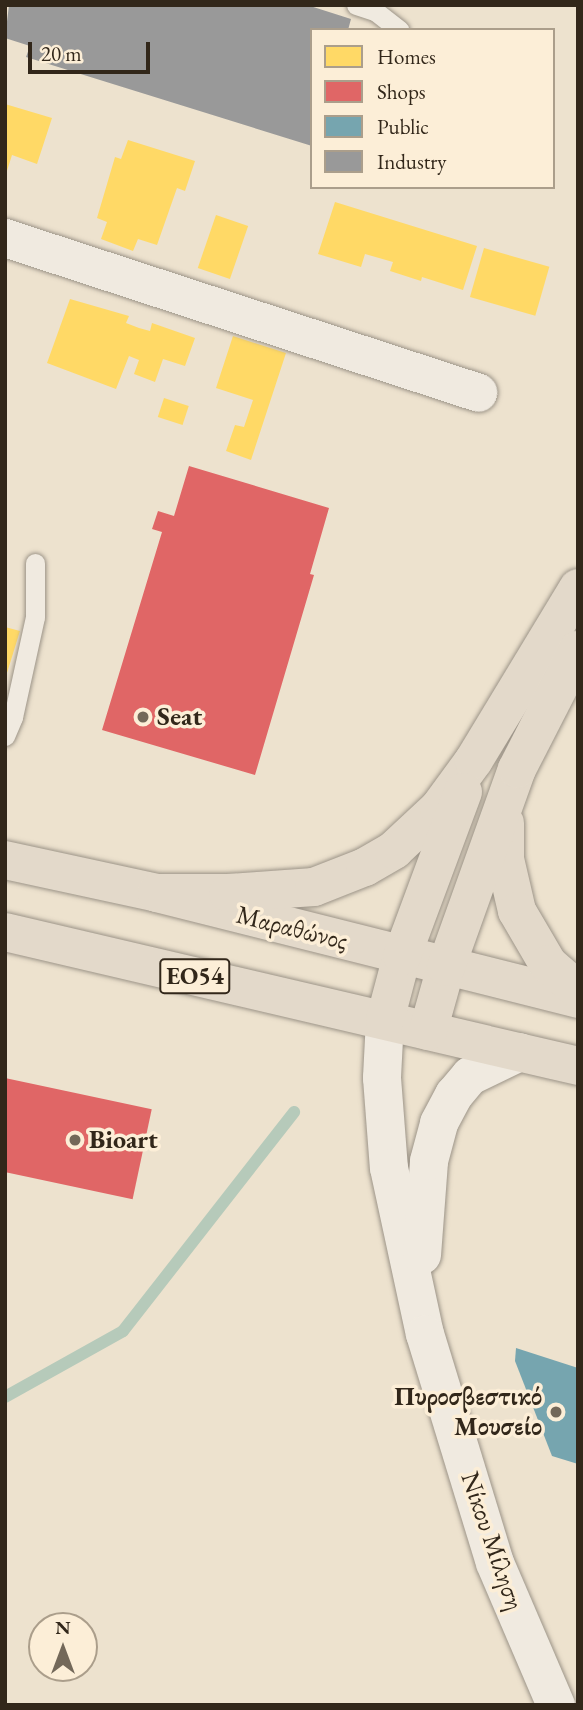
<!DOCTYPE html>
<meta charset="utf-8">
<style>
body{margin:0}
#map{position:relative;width:583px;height:1710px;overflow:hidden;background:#ede2ce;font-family:"EB Garamond",serif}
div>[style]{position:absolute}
.homes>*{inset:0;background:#ffd966;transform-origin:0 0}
.shops>*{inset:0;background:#e06666;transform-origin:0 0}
.public>*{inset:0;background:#76a5af}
.industry>*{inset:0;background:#999}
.stream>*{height:12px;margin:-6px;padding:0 6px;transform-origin:6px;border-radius:6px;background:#b6caba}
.roads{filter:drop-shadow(0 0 2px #9c9488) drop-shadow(0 0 2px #9c9488)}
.service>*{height:19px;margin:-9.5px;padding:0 9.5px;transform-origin:9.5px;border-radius:9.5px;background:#f0eae0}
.minor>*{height:38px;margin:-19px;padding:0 19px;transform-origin:19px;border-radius:19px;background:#f0eae0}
.tertiary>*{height:38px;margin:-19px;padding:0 19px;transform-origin:19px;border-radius:19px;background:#f0eae0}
.primary>*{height:38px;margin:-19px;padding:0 19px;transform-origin:19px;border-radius:19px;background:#e3d9ca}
.motorway>*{height:38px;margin:-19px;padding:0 19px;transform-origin:19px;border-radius:19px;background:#e3d9ca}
.dots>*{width:19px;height:19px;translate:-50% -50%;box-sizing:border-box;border:4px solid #fceed7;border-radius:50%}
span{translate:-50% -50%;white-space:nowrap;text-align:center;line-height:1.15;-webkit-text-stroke:7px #fceed7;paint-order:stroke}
.shield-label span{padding:2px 5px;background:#fceed7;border:2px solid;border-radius:5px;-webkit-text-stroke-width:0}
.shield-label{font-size:24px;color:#32271a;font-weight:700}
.poi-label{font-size:26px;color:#32271a;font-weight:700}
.left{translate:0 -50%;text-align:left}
.right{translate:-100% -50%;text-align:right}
.street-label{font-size:26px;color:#32271a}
.frame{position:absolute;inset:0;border:7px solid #32271a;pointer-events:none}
.legend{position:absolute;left:310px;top:28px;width:245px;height:161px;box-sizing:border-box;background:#fceed7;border:2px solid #ab9e8b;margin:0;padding:9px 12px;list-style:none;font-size:21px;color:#32271a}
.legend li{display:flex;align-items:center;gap:14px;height:35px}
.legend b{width:35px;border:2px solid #ab9e8b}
.north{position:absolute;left:28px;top:1612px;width:70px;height:70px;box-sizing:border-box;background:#fceed7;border:2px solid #ab9e8b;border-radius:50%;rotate:0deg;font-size:19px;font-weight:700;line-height:28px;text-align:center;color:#32271a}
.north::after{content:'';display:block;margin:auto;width:24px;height:32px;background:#736859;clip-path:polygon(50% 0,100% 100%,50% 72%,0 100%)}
.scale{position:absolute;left:28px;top:42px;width:122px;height:32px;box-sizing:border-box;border:4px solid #32271a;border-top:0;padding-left:9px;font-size:21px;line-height:24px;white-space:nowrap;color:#32271a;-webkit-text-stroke:5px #fceed7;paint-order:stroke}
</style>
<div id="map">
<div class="homes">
<i style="clip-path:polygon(5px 104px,52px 118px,37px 164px,12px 155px,6px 174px)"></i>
<i style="clip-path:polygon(128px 140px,195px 161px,185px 191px,177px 188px,157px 245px,138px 239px,133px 251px,101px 239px,107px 222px,97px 218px,115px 157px,121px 159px)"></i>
<i style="clip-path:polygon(335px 202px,477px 246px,463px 290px,422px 277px,421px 281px,390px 271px,393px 262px,365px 254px,361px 267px,318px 254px)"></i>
<i style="left:216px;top:215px;width:34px;height:56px;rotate:19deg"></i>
<i style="left:484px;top:248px;width:68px;height:51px;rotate:16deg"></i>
<i style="clip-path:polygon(70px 299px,129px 316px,126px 323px,139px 328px,150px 331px,152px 323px,195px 338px,185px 366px,163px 359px,155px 382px,134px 374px,139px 360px,129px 356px,116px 389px,47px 363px)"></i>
<i style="clip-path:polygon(233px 336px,286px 353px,251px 460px,226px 451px,235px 425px,244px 427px,253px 400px,216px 388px)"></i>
<i style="left:164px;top:398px;width:26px;height:20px;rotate:18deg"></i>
<i style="clip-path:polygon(5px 627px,20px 631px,6px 676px,5px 676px)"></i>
</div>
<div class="shops">
<i style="clip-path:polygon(189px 466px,329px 508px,310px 574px,314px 575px,255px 775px,102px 730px,162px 532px,152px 529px,158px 511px,174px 516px)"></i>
<i style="left:5px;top:1078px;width:150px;height:92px;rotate:12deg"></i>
</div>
<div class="public">
<i style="clip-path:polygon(516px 1348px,578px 1368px,578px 1464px,552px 1456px,515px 1361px)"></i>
</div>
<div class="industry">
<i style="clip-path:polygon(9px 5px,307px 5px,351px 19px,348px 30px,312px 30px,312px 146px,26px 57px,30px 46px,5px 38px)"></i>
</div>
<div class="stream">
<i style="left:5px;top:1397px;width:135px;rotate:-29.2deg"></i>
<i style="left:123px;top:1331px;width:278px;rotate:-52deg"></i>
</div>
<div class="roads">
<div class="service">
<i style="left:356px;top:5px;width:20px;rotate:18deg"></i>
<i style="left:375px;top:11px;width:31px;rotate:38deg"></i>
<i style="left:5px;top:736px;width:21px;rotate:-67deg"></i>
<i style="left:13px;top:717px;width:102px;rotate:-77.6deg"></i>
<i style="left:35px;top:617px;width:54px;rotate:-90deg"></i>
</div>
<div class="minor">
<i style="left:5px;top:238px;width:498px;rotate:18.1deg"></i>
</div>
<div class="tertiary">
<i style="left:385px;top:1020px;width:58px;rotate:93deg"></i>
<i style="left:382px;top:1078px;width:90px;rotate:85.6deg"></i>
<i style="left:389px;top:1168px;width:170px;rotate:77.8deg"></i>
<i style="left:425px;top:1334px;width:239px;rotate:73deg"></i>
<i style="left:495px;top:1563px;width:155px;rotate:66.8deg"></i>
<i style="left:422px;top:1255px;width:94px;rotate:-85.7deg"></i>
<i style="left:429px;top:1161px;width:39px;rotate:-75deg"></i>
<i style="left:439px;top:1123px;width:32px;rotate:-62deg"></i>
<i style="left:454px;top:1095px;width:25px;rotate:-50deg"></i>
<i style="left:470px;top:1076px;width:55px;rotate:-25.6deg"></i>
</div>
<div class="primary">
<i style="left:5px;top:860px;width:156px;rotate:12.2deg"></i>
<i style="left:157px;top:893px;width:434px;rotate:14.1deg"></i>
<i style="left:5px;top:932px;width:588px;rotate:13.16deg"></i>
<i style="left:385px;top:1020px;width:66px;rotate:-75.1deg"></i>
<i style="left:428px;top:1031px;width:66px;rotate:-74.3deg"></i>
</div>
<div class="motorway">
<i style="left:505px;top:823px;width:36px;rotate:90deg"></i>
<i style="left:505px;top:859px;width:53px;rotate:77deg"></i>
<i style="left:517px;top:911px;width:61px;rotate:59.7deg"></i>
<i style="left:548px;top:964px;width:40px;rotate:41deg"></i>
<i style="left:157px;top:893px;width:71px"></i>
<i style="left:228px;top:893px;width:86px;rotate:-4deg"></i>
<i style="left:314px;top:887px;width:55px;rotate:-21.4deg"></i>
<i style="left:365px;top:867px;width:34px;rotate:-30deg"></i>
<i style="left:394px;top:850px;width:62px;rotate:-43deg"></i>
<i style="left:439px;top:808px;width:59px;rotate:-53.9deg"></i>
<i style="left:474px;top:760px;width:201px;rotate:-58.8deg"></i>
<i style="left:402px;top:956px;width:175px;rotate:-69.6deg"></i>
<i style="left:446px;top:967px;width:210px;rotate:-70.3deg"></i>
<i style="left:517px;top:769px;width:134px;rotate:-62.9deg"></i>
</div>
</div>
<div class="dots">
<i style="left:143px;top:717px;background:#736859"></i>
<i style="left:75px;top:1140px;background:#736859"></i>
<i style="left:556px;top:1412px;background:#736859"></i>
</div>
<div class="shield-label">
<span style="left:195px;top:976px">ΕΟ54</span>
</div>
<div class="poi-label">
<span class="left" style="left:157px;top:717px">Seat</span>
<span class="left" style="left:89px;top:1140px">Bioart</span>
<span class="right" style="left:542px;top:1412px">Πυροσβεστικό<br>Μουσείο</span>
</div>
<div class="street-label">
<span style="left:292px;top:928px;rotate:14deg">Μαραθώνος</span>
<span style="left:492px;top:1541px;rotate:71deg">Νίκου Μίληση</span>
</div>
<div class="frame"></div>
<ul class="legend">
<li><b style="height:19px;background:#ffd966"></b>Homes</li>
<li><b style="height:19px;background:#e06666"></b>Shops</li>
<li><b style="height:19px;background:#76a5af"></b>Public</li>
<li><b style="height:19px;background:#999"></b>Industry</li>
</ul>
<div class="north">N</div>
<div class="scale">20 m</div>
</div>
